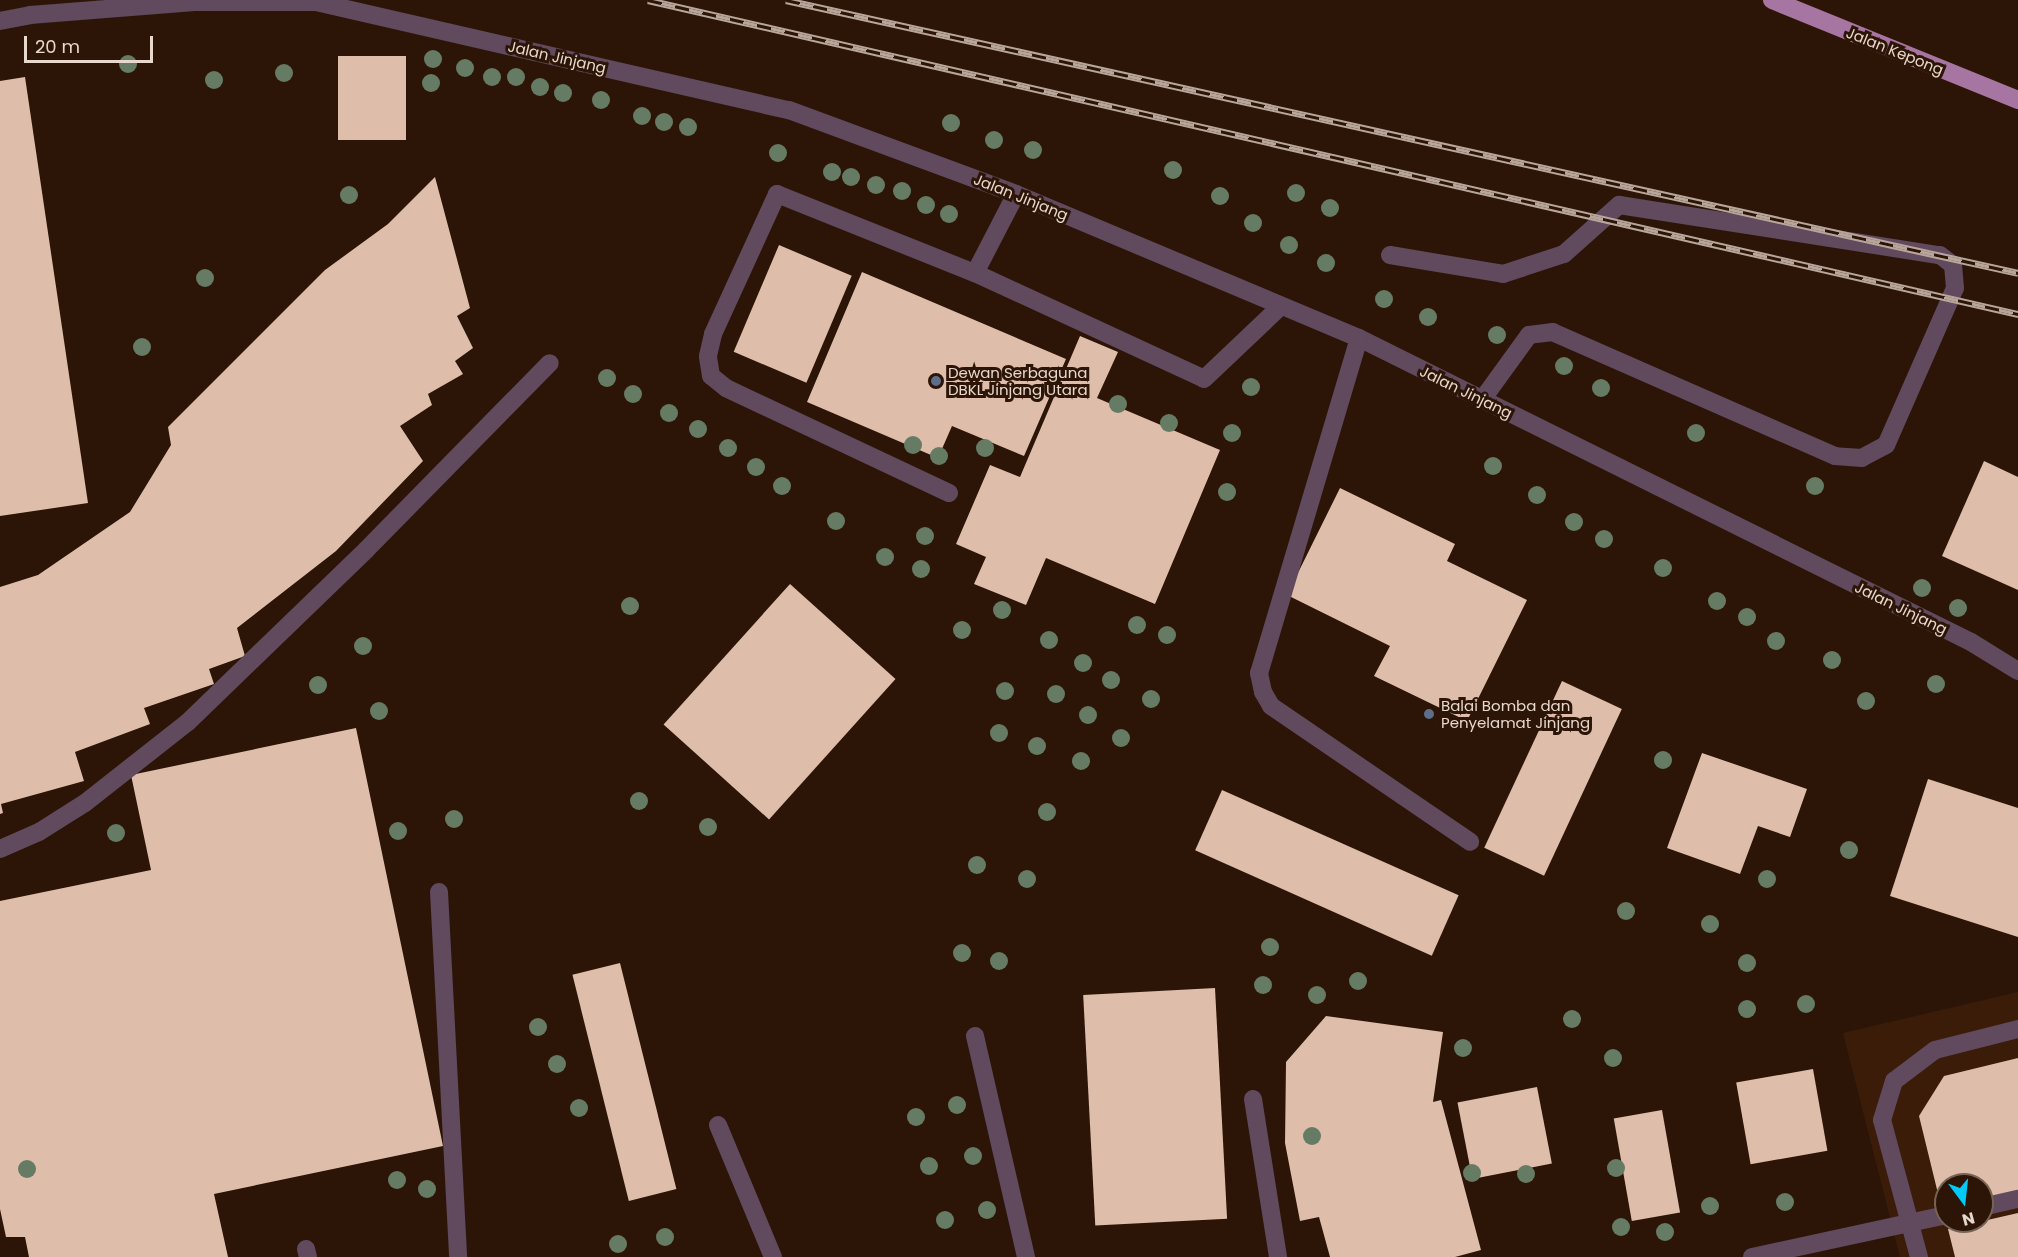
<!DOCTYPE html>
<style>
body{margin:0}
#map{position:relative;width:2018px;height:1257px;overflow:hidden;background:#2c1506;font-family:Poppins,sans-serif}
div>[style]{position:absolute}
.built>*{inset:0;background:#3a1c08}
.building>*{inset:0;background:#debdaa;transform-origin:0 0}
.minor>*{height:18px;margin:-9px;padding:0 9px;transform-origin:9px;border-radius:9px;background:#61495e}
.major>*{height:18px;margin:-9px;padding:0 9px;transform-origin:9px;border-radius:9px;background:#a775a1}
.rail>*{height:7px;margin-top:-3.5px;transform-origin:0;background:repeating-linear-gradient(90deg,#2c1506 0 14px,#b9a69b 0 28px);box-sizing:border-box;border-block:2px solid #b9a69b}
.trees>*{width:18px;height:18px;margin:-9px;border-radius:50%;background:#667b64}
.dots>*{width:16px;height:16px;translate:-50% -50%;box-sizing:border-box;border:3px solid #2c1506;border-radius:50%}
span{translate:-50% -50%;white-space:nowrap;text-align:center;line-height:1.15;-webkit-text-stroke:6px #2c1506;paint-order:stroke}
.street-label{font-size:15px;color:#e8d7cd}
.poi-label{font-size:15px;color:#e8d7cd}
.left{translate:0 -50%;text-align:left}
.north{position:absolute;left:1934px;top:1173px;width:60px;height:60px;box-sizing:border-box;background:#2c1506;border:2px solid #776356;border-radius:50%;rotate:165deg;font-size:16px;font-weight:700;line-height:24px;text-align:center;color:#e8d7cd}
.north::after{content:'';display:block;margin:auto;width:21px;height:27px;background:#00cbf8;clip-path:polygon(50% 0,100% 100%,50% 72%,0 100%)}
.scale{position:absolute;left:24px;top:36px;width:129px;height:27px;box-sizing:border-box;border:3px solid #e8d7cd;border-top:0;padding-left:8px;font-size:18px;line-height:21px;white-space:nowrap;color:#e8d7cd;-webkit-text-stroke:4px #2c1506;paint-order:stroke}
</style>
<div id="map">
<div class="built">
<i style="clip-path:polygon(evenodd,2018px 992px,2018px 1257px,1900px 1257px,1843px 1033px,2018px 992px,1946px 1185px,1982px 1185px,1982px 1221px,1946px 1221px,1946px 1185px)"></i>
</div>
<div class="building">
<i style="left:338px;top:56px;width:68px;height:84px"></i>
<i style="clip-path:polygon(25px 77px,88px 503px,0 516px,0 81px)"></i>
<i style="clip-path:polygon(435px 177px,470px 308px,457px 316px,473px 348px,455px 361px,463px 374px,428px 394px,432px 405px,400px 426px,423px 461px,336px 551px,237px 628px,245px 656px,209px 669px,214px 684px,144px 708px,150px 724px,75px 752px,84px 781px,1px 804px,3px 813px,0 814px,0 587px,38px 575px,130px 512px,171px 445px,168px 427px,325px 270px,388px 224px)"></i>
<i style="left:779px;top:245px;width:79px;height:116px;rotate:23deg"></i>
<i style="clip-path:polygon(862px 272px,1066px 359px,1024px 456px,952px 426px,938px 458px,807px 402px)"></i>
<i style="clip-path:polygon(1080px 336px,1118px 352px,1097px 398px,1220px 450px,1155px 604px,1046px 558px,1026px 605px,974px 584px,986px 557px,956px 544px,990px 465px,1020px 477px)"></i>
<i style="clip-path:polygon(1984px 461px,2018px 477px,2018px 590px,1942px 556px)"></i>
<i style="clip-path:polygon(1340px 488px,1455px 544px,1447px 561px,1527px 600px,1467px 721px,1374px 676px,1390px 646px,1287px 595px)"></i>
<i style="left:790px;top:584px;width:142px;height:189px;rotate:42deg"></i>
<i style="left:1562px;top:681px;width:66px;height:184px;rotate:25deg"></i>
<i style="clip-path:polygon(356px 728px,443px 1146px,214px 1194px,228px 1257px,29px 1257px,25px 1237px,6px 1237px,0 1209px,0 901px,151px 870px,131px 775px)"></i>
<i style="clip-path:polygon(1702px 753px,1807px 789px,1790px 837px,1758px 826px,1740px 874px,1667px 848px)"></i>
<i style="clip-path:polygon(1928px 779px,2018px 808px,2018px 937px,1890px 896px)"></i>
<i style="left:1222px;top:790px;width:259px;height:66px;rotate:24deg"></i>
<i style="left:620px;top:963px;width:233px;height:49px;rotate:76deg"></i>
<i style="left:1215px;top:988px;width:231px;height:132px;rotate:87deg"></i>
<i style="clip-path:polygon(1326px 1016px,1443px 1032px,1433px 1102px,1441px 1100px,1481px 1250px,1455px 1257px,1330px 1257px,1319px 1217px,1300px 1221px,1285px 1143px,1286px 1062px)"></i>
<i style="clip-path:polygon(2018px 1058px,2018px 1191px,1982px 1200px,1982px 1185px,1946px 1185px,1946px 1209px,1942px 1210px,1919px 1116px,1944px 1076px)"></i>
<i style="left:1813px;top:1069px;width:83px;height:78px;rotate:80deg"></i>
<i style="left:1537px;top:1087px;width:78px;height:81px;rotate:79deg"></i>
<i style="left:1662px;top:1110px;width:104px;height:49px;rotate:80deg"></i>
<i style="clip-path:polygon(2018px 1213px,2018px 1257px,1955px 1257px,1948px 1229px)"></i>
</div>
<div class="minor">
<i style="left:0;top:21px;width:31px;rotate:-11deg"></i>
<i style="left:30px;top:15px;width:168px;rotate:-4.5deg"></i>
<i style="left:197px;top:2px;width:119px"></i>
<i style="left:316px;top:2px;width:485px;rotate:12.9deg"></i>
<i style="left:789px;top:110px;width:242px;rotate:20.3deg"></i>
<i style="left:1016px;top:194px;width:372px;rotate:22.8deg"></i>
<i style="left:1359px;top:338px;width:683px;rotate:26.42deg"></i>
<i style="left:1971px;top:642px;width:55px;rotate:31.7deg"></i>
<i style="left:1390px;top:255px;width:115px;rotate:9.5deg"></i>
<i style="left:1503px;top:274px;width:64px;rotate:-18.2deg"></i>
<i style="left:1564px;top:254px;width:74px;rotate:-41.7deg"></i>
<i style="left:1619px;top:205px;width:325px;rotate:8.9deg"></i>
<i style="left:1940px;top:255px;width:16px;rotate:38deg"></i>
<i style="left:1953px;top:265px;width:23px;rotate:85deg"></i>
<i style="left:1955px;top:288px;width:171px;rotate:113.7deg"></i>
<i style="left:1886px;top:445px;width:27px;rotate:152deg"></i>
<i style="left:1862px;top:458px;width:27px;rotate:-176deg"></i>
<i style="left:1835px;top:456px;width:308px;rotate:-156.3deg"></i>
<i style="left:1553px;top:332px;width:24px;rotate:173deg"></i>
<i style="left:1529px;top:335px;width:80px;rotate:125.9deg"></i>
<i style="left:975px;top:273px;width:89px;rotate:-62.6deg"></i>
<i style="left:1359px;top:338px;width:350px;rotate:106.6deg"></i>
<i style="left:1259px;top:673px;width:19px;rotate:78deg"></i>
<i style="left:1263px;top:692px;width:16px;rotate:60deg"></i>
<i style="left:1271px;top:706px;width:241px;rotate:34.3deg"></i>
<i style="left:949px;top:493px;width:246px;rotate:-154.8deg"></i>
<i style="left:726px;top:388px;width:19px;rotate:-141deg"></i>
<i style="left:711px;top:376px;width:20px;rotate:-99deg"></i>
<i style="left:708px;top:356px;width:23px;rotate:-77deg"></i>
<i style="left:713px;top:334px;width:154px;rotate:-65.4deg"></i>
<i style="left:777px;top:194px;width:213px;rotate:21.8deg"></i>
<i style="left:975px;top:273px;width:252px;rotate:24.8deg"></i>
<i style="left:1204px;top:379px;width:106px;rotate:-43.5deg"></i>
<i style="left:0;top:849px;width:43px;rotate:-23.6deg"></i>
<i style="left:39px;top:832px;width:54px;rotate:-32.2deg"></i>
<i style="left:85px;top:803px;width:131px;rotate:-38.2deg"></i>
<i style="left:188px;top:722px;width:248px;rotate:-44deg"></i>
<i style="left:366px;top:550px;width:262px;rotate:-45.5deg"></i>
<i style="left:439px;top:892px;width:365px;rotate:87deg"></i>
<i style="left:975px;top:1036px;width:227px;rotate:77deg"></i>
<i style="left:1253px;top:1099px;width:160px;rotate:81deg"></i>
<i style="left:718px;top:1125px;width:143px;rotate:67.4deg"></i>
<i style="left:1982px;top:1207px;width:37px;rotate:-13deg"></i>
<i style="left:306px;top:1249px;width:8px;rotate:76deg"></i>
<i style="left:1752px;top:1257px;width:198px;rotate:-12.2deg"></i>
<i style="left:1919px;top:1257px;width:142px;rotate:-105.1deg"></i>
<i style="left:1882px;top:1120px;width:41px;rotate:-72.9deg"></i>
<i style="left:1894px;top:1081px;width:51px;rotate:-37.1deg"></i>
<i style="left:1935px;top:1050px;width:86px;rotate:-14.2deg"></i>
</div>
<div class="major">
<i style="left:1772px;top:0;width:266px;rotate:22.1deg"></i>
</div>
<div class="rail">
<i style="left:648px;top:0;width:1406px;rotate:12.91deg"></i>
<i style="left:786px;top:0;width:1262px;rotate:12.49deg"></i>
</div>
<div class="trees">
<i style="left:433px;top:59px"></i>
<i style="left:128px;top:64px"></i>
<i style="left:465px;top:68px"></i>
<i style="left:284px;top:73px"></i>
<i style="left:492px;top:77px"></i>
<i style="left:516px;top:77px"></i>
<i style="left:214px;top:80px"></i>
<i style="left:431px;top:83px"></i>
<i style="left:540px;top:87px"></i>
<i style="left:563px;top:93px"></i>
<i style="left:601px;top:100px"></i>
<i style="left:642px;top:116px"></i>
<i style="left:664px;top:122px"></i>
<i style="left:951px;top:123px"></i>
<i style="left:688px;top:127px"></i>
<i style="left:994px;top:140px"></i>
<i style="left:1033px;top:150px"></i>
<i style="left:778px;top:153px"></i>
<i style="left:1173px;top:170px"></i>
<i style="left:832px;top:172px"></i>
<i style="left:851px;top:177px"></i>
<i style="left:876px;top:185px"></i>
<i style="left:902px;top:191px"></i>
<i style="left:1296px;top:193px"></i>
<i style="left:349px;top:195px"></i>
<i style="left:1220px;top:196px"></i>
<i style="left:926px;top:205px"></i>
<i style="left:1330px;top:208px"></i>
<i style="left:949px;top:214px"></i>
<i style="left:1253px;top:223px"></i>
<i style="left:1289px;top:245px"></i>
<i style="left:1326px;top:263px"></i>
<i style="left:205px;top:278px"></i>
<i style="left:1384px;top:299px"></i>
<i style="left:1428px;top:317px"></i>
<i style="left:1497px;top:335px"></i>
<i style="left:142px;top:347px"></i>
<i style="left:1564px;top:366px"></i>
<i style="left:607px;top:378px"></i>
<i style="left:1251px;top:387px"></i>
<i style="left:1601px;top:388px"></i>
<i style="left:633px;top:394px"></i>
<i style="left:1118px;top:404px"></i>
<i style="left:669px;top:413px"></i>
<i style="left:1169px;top:423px"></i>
<i style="left:698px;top:429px"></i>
<i style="left:1232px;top:433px"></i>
<i style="left:1696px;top:433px"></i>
<i style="left:913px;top:445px"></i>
<i style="left:728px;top:448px"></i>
<i style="left:985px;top:448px"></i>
<i style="left:939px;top:456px"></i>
<i style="left:1493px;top:466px"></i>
<i style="left:756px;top:467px"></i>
<i style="left:782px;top:486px"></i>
<i style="left:1815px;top:486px"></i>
<i style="left:1227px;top:492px"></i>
<i style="left:1537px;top:495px"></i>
<i style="left:836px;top:521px"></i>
<i style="left:1574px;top:522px"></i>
<i style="left:925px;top:536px"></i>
<i style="left:1604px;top:539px"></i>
<i style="left:885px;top:557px"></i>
<i style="left:1663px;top:568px"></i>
<i style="left:921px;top:569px"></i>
<i style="left:1922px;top:588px"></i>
<i style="left:1717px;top:601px"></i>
<i style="left:630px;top:606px"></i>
<i style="left:1958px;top:608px"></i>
<i style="left:1002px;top:610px"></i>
<i style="left:1747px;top:617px"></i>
<i style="left:1137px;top:625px"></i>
<i style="left:962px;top:630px"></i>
<i style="left:1167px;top:635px"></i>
<i style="left:1049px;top:640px"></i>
<i style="left:1776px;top:641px"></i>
<i style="left:363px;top:646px"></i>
<i style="left:1832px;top:660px"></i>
<i style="left:1083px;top:663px"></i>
<i style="left:1111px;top:680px"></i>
<i style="left:1936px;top:684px"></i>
<i style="left:318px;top:685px"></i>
<i style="left:1005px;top:691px"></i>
<i style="left:1056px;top:694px"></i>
<i style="left:1151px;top:699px"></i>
<i style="left:1866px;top:701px"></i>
<i style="left:379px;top:711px"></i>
<i style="left:1088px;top:715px"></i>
<i style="left:999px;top:733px"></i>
<i style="left:1121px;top:738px"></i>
<i style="left:1037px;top:746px"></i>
<i style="left:1663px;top:760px"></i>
<i style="left:1081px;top:761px"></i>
<i style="left:639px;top:801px"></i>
<i style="left:1047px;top:812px"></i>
<i style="left:454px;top:819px"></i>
<i style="left:708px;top:827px"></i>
<i style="left:398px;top:831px"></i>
<i style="left:116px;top:833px"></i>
<i style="left:1849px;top:850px"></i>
<i style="left:977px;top:865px"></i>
<i style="left:1027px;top:879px"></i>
<i style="left:1767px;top:879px"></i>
<i style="left:1626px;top:911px"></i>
<i style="left:1710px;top:924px"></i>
<i style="left:1270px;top:947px"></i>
<i style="left:962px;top:953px"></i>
<i style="left:999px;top:961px"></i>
<i style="left:1747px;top:963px"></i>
<i style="left:1358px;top:981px"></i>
<i style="left:1263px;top:985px"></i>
<i style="left:1317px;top:995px"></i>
<i style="left:1806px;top:1004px"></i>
<i style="left:1747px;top:1009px"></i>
<i style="left:1572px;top:1019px"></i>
<i style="left:538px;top:1027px"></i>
<i style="left:1463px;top:1048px"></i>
<i style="left:1613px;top:1058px"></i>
<i style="left:557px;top:1064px"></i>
<i style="left:957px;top:1105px"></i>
<i style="left:579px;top:1108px"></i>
<i style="left:916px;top:1117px"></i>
<i style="left:1312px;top:1136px"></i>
<i style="left:973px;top:1156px"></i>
<i style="left:929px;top:1166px"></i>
<i style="left:1616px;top:1168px"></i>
<i style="left:27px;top:1169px"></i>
<i style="left:1472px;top:1173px"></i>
<i style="left:1526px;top:1174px"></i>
<i style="left:397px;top:1180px"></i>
<i style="left:427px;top:1189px"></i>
<i style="left:1785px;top:1202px"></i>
<i style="left:1710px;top:1206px"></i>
<i style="left:987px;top:1210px"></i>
<i style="left:945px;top:1220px"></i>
<i style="left:1621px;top:1227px"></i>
<i style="left:1665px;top:1232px"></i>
<i style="left:665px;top:1237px"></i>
<i style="left:618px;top:1244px"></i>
</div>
<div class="dots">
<i style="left:936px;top:381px;background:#5c6f8a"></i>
<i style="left:1429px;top:714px;background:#5c6f8a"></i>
</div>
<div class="street-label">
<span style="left:1895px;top:51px;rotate:22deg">Jalan Kepong</span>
<span style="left:557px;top:57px;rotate:13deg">Jalan Jinjang</span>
<span style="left:1021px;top:197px;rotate:22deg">Jalan Jinjang</span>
<span style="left:1466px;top:392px;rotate:26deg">Jalan Jinjang</span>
<span style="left:1901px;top:608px;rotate:26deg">Jalan Jinjang</span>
</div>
<div class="poi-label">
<span class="left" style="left:948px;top:381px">Dewan Serbaguna<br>DBKL Jinjang Utara</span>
<span class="left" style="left:1441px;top:714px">Balai Bomba dan<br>Penyelamat Jinjang</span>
</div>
<div class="north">N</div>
<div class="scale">20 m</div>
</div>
